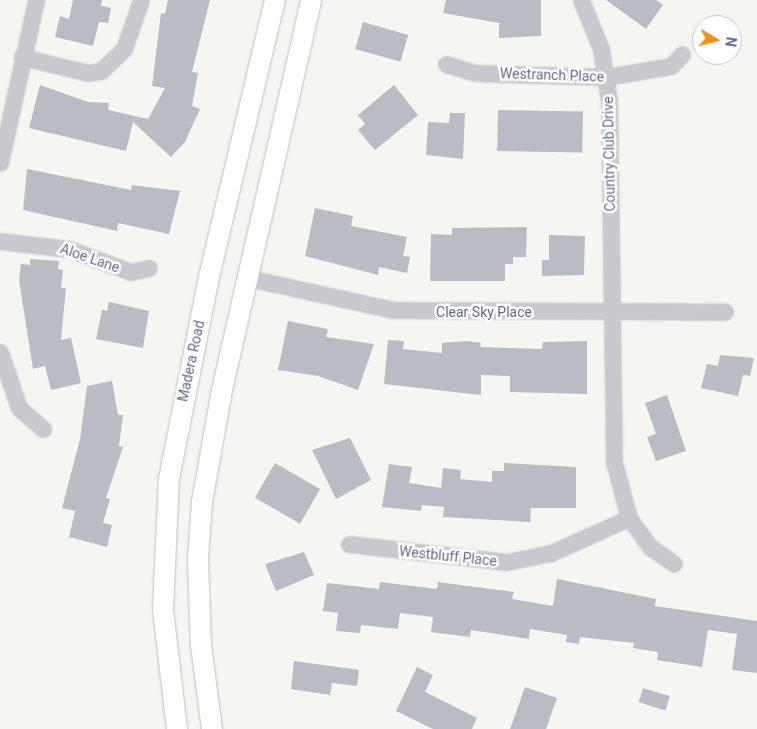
<!DOCTYPE html>
<style>
body{margin:0}
#map{position:relative;width:757px;height:729px;overflow:hidden;background:#f5f6f2;font-family:Roboto,sans-serif}
div>[style]{position:absolute}
.building>*{inset:0;background:#b9bcc4;transform-origin:0 0}
.roads{filter:drop-shadow(0 0 1px #bec0c6) drop-shadow(0 0 1px #bec0c6)}
.street>*{height:15px;margin:-7.5px;padding:0 7.5px;transform-origin:7.5px;border-radius:7.5px;background:#c8c9ce}
.secondary>*{height:20px;margin:-10px;padding:0 10px;transform-origin:10px;border-radius:10px;background:#fff}
span{translate:-50% -50%;white-space:nowrap;text-align:center;line-height:1.15;-webkit-text-stroke:5px #fff;paint-order:stroke}
.street-label{font-size:14px;color:#626b86}
.north{position:absolute;left:692px;top:15px;width:50px;height:50px;box-sizing:border-box;background:#fff;border:1px solid #c0c4cf;border-radius:50%;rotate:98deg;font-size:14px;font-weight:700;line-height:20px;text-align:center;color:#626b86}
.north::after{content:'';display:block;margin:auto;width:18px;height:22px;background:#f28f16;clip-path:polygon(50% 0,100% 100%,50% 72%,0 100%)}
</style>
<div id="map">
<div class="building">
<i style="clip-path:polygon(73px 0,102px 0,101px 6px,111px 8px,108px 23px,99px 22px,93px 46px,55px 37px,60px 16px,69px 19px)"></i>
<i style="clip-path:polygon(168px 0,210px 0,192px 72px,198px 73px,192px 106px,200px 109px,185px 142px,171px 157px,133px 122px,126px 151px,29px 128px,40px 85px,88px 102px,109px 103px,108px 110px,148px 119px,165px 88px,152px 86px,161px 13px,165px 14px)"></i>
<i style="clip-path:polygon(446px 0,541px 0,541px 36px,499px 38px,499px 23px,443px 13px)"></i>
<i style="clip-path:polygon(606px 0,656px 0,663px 5px,646px 29px)"></i>
<i style="left:363px;top:22px;width:47px;height:28px;rotate:16deg"></i>
<i style="clip-path:polygon(394px 85px,418px 115px,375px 150px,358px 130px,365px 124px,358px 115px)"></i>
<i style="left:498px;top:110px;width:85px;height:41px;rotate:1deg"></i>
<i style="clip-path:polygon(450px 113px,465px 113px,463px 159px,426px 155px,428px 122px,449px 123px)"></i>
<i style="clip-path:polygon(27px 169px,131px 190px,132px 185px,180px 191px,169px 234px,118px 223px,117px 231px,23px 210px)"></i>
<i style="clip-path:polygon(315px 208px,353px 216px,351px 226px,407px 237px,403px 256px,410px 257px,407px 273px,379px 267px,378px 275px,305px 256px)"></i>
<i style="clip-path:polygon(527px 227px,526px 257px,513px 257px,513px 264px,505px 264px,505px 281px,430px 281px,431px 234px,452px 235px,452px 228px)"></i>
<i style="clip-path:polygon(549px 235px,585px 236px,584px 275px,542px 276px,542px 260px,549px 260px)"></i>
<i style="clip-path:polygon(30px 259px,59px 261px,58px 269px,63px 270px,61px 288px,66px 288px,61px 340px,71px 338px,81px 383px,51px 390px,45px 366px,33px 369px,19px 280px,21px 264px,30px 265px)"></i>
<i style="clip-path:polygon(109px 302px,149px 311px,143px 348px,96px 339px,102px 310px,107px 311px)"></i>
<i style="clip-path:polygon(288px 321px,328px 329px,326px 337px,374px 344px,358px 390px,318px 376px,278px 370px)"></i>
<i style="clip-path:polygon(388px 340px,404px 341px,403px 349px,442px 353px,442px 343px,467px 341px,481px 343px,480px 347px,542px 349px,543px 342px,587px 341px,587px 394px,510px 392px,510px 376px,481px 375px,481px 395px,384px 384px)"></i>
<i style="clip-path:polygon(720px 355px,754px 358px,750px 376px,743px 375px,738px 396px,701px 388px,707px 364px,718px 366px)"></i>
<i style="clip-path:polygon(112px 381px,118px 415px,123px 415px,119px 446px,123px 447px,106px 498px,110px 499px,103px 523px,112px 525px,107px 547px,69px 537px,75px 511px,62px 508px,80px 439px,87px 386px)"></i>
<i style="clip-path:polygon(667px 395px,686px 451px,656px 461px,647px 437px,656px 434px,645px 403px)"></i>
<i style="clip-path:polygon(350px 438px,371px 480px,336px 499px,312px 450px)"></i>
<i style="left:275px;top:463px;width:52px;height:40px;rotate:30deg"></i>
<i style="clip-path:polygon(504px 463px,576px 467px,576px 508px,531px 508px,530px 522px,443px 517px,444px 507px,422px 505px,421px 511px,382px 507px,389px 464px,412px 467px,409px 483px,441px 488px,443px 468px,461px 470px,460px 479px,492px 482px,492px 471px,504px 471px)"></i>
<i style="clip-path:polygon(304px 552px,314px 575px,276px 591px,265px 564px)"></i>
<i style="clip-path:polygon(557px 579px,656px 599px,655px 606px,757px 621px,757px 673px,732px 670px,737px 634px,708px 630px,702px 667px,657px 660px,658px 652px,633px 648px,634px 643px,580px 637px,579px 644px,566px 642px,567px 635px,530px 629px,529px 639px,471px 630px,470px 637px,431px 632px,433px 617px,400px 613px,398px 629px,361px 625px,360px 633px,336px 631px,338px 613px,323px 611px,327px 583px,379px 589px,380px 582px,437px 589px,438px 582px,514px 592px,512px 599px,553px 606px)"></i>
<i style="clip-path:polygon(294px 661px,359px 670px,357px 686px,332px 683px,330px 695px,291px 689px)"></i>
<i style="clip-path:polygon(417px 667px,433px 675px,425px 692px,477px 718px,472px 729px,433px 729px,396px 711px)"></i>
<i style="clip-path:polygon(525px 687px,557px 698px,546px 729px,510px 729px)"></i>
<i style="left:643px;top:688px;width:28px;height:15px;rotate:17deg"></i>
</div>
<div class="roads">
<div class="street">
<i style="left:581px;top:0;width:53px;rotate:67.8deg"></i>
<i style="left:601px;top:49px;width:53px;rotate:81.3deg"></i>
<i style="left:609px;top:101px;width:361px;rotate:89.2deg"></i>
<i style="left:614px;top:462px;width:58px;rotate:75deg"></i>
<i style="left:629px;top:518px;width:36px;rotate:54deg"></i>
<i style="left:650px;top:547px;width:29px;rotate:35deg"></i>
<i style="left:22px;top:57px;width:68px;rotate:13.6deg"></i>
<i style="left:88px;top:73px;width:13px;rotate:-9deg"></i>
<i style="left:101px;top:71px;width:32px;rotate:-44deg"></i>
<i style="left:124px;top:49px;width:52px;rotate:-70.9deg"></i>
<i style="left:446px;top:64px;width:31px;rotate:17deg"></i>
<i style="left:476px;top:73px;width:131px;rotate:1.7deg"></i>
<i style="left:607px;top:77px;width:65px;rotate:-9.8deg"></i>
<i style="left:671px;top:66px;width:16px;rotate:-47deg"></i>
<i style="left:0;top:163px;width:167px;rotate:-77.5deg"></i>
<i style="left:0;top:241px;width:69px;rotate:6.6deg"></i>
<i style="left:69px;top:249px;width:66px;rotate:20.4deg"></i>
<i style="left:131px;top:272px;width:18px;rotate:-13deg"></i>
<i style="left:248px;top:278px;width:149px;rotate:12.4deg"></i>
<i style="left:394px;top:310px;width:331px;rotate:0.3deg"></i>
<i style="left:0;top:352px;width:59px;rotate:71.3deg"></i>
<i style="left:19px;top:408px;width:32px;rotate:41deg"></i>
<i style="left:349px;top:544px;width:159px;rotate:6.5deg"></i>
<i style="left:507px;top:562px;width:45px;rotate:-11.6deg"></i>
<i style="left:551px;top:553px;width:85px;rotate:-24.2deg"></i>
</div>
<div class="secondary">
<i style="left:177px;top:729px;width:121px;rotate:-96.7deg"></i>
<i style="left:163px;top:609px;width:130px;rotate:-87.4deg"></i>
<i style="left:169px;top:479px;width:206px;rotate:-78.8deg"></i>
<i style="left:209px;top:277px;width:285px;rotate:-76.6deg"></i>
<i style="left:212px;top:729px;width:84px;rotate:-97.5deg"></i>
<i style="left:201px;top:646px;width:87px;rotate:-92deg"></i>
<i style="left:198px;top:559px;width:57px;rotate:-86deg"></i>
<i style="left:202px;top:502px;width:114px;rotate:-79.9deg"></i>
<i style="left:222px;top:390px;width:400px;rotate:-77.1deg"></i>
</div>
</div>
<div class="street-label">
<span style="left:552px;top:75px;rotate:2deg">Westranch Place</span>
<span style="left:609px;top:154px;rotate:-91deg">Country Club Drive</span>
<span style="left:90px;top:258px;rotate:19deg">Aloe Lane</span>
<span style="left:484px;top:312px">Clear Sky Place</span>
<span style="left:191px;top:361px;rotate:-78deg">Madera Road</span>
<span style="left:448px;top:556px;rotate:6deg">Westbluff Place</span>
</div>
<div class="north">N</div>
</div>
